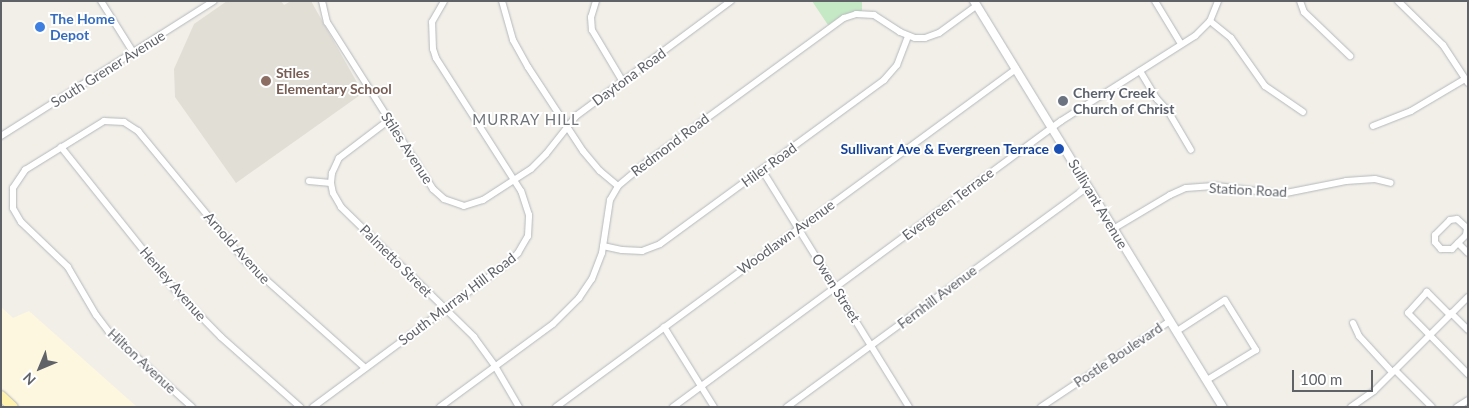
<!DOCTYPE html>
<style>
body{margin:0}
#map{position:relative;width:1469px;height:408px;overflow:hidden;background:#f1efe8;font-family:Lato,sans-serif}
div>[style]{position:absolute}
.commercial>*{inset:0;background:#fef7e0}
.education>*{inset:0;background:#e1ded6}
.green>*{inset:0;background:#c5e8c5}
.roads{filter:drop-shadow(0 0 1px #b5b8bc) drop-shadow(0 0 1px #b5b8bc)}
.minor>*{height:6px;margin:-3px;padding:0 3px;transform-origin:3px;border-radius:3px;background:#fff}
.tertiary>*{height:8px;margin:-4px;padding:0 4px;transform-origin:4px;border-radius:4px;background:#fff}
.primary>*{height:10px;margin:-5px;padding:0 5px;transform-origin:5px;border-radius:5px;background:#fff2af}
.dots>*{width:14px;height:14px;translate:-50% -50%;box-sizing:border-box;border:2px solid #fff;border-radius:50%}
span{translate:-50% -50%;white-space:nowrap;text-align:center;line-height:1.15;-webkit-text-stroke:4px #fff;paint-order:stroke}
.shop-label{font-size:14px;color:#366cbe;font-weight:700}
.left{translate:0 -50%;text-align:left}
.street-label{font-size:14px;color:#5f6368}
.education-label{font-size:14px;color:#785e54;font-weight:700}
.worship-label{font-size:14px;color:#5b616d;font-weight:700}
.transit-label{font-size:14px;color:#164399;font-weight:700}
.right{translate:-100% -50%;text-align:right}
.neighbourhood-label{font-size:15px;color:#70757a;letter-spacing:1px}
.frame{position:absolute;inset:0;border:2px solid #5f6368;pointer-events:none}
.north{position:absolute;left:15px;top:343px;width:50px;height:50px;-webkit-text-stroke:4px #fff;paint-order:stroke;rotate:225deg;font-size:14px;font-weight:700;line-height:20px;text-align:center;color:#5f6368}
.north::after{content:'';display:block;margin:auto;width:18px;height:22px;background:#5f6368;clip-path:polygon(50% 0,100% 100%,50% 72%,0 100%)}
.scale{position:absolute;left:1292px;top:370px;width:81px;height:22px;box-sizing:border-box;border:2px solid #5f6368;border-top:0;padding-left:6px;font-size:15px;line-height:18px;white-space:nowrap;color:#5f6368;-webkit-text-stroke:4px #fff;paint-order:stroke}
</style>
<div id="map">
<div class="commercial">
<i style="clip-path:polygon(1px 307px,13px 318px,29px 311px,137px 407px,21px 407px,1px 389px)"></i>
</div>
<div class="education">
<i style="clip-path:polygon(227px 1px,281px 1px,284px 5px,291px 1px,311px 1px,363px 93px,236px 183px,175px 97px,174px 69px,194px 24px)"></i>
</div>
<div class="green">
<i style="clip-path:polygon(812px 1px,862px 1px,862px 11px,843px 15px,828px 25px)"></i>
</div>
<div class="roads">
<div class="minor">
<i style="left:101px;top:1px;width:60px;rotate:57.9deg"></i>
<i style="left:322px;top:1px;width:22px;rotate:77deg"></i>
<i style="left:327px;top:22px;width:198px;rotate:57.6deg"></i>
<i style="left:433px;top:189px;width:15px;rotate:42deg"></i>
<i style="left:444px;top:199px;width:21px;rotate:19deg"></i>
<i style="left:464px;top:206px;width:20px;rotate:-18deg"></i>
<i style="left:483px;top:200px;width:57px;rotate:-32.9deg"></i>
<i style="left:531px;top:169px;width:21px;rotate:-45deg"></i>
<i style="left:546px;top:154px;width:48px;rotate:-51.7deg"></i>
<i style="left:576px;top:116px;width:193px;rotate:-36.6deg"></i>
<i style="left:502px;top:1px;width:41px;rotate:74.2deg"></i>
<i style="left:513px;top:40px;width:31px;rotate:61deg"></i>
<i style="left:528px;top:67px;width:100px;rotate:56.8deg"></i>
<i style="left:583px;top:151px;width:26px;rotate:50deg"></i>
<i style="left:600px;top:171px;width:23px;rotate:40deg"></i>
<i style="left:596px;top:1px;width:17px;rotate:107deg"></i>
<i style="left:591px;top:17px;width:13px;rotate:86deg"></i>
<i style="left:592px;top:30px;width:61px;rotate:59.2deg"></i>
<i style="left:1155px;top:1px;width:50px;rotate:58.8deg"></i>
<i style="left:1300px;top:1px;width:12px;rotate:70deg"></i>
<i style="left:1304px;top:12px;width:64px;rotate:43.7deg"></i>
<i style="left:1398px;top:1px;width:63px;rotate:44.4deg"></i>
<i style="left:1443px;top:45px;width:45px;rotate:56.7deg"></i>
<i style="left:1210px;top:21px;width:27px;rotate:39deg"></i>
<i style="left:1231px;top:38px;width:59px;rotate:54.7deg"></i>
<i style="left:1265px;top:86px;width:46px;rotate:34.4deg"></i>
<i style="left:1140px;top:71px;width:33px;rotate:59deg"></i>
<i style="left:1157px;top:99px;width:16px;rotate:47deg"></i>
<i style="left:1168px;top:111px;width:45px;rotate:59.5deg"></i>
<i style="left:389px;top:120px;width:63px;rotate:142.8deg"></i>
<i style="left:339px;top:158px;width:17px;rotate:115deg"></i>
<i style="left:332px;top:173px;width:10px;rotate:96deg"></i>
<i style="left:331px;top:183px;width:10px;rotate:79deg"></i>
<i style="left:333px;top:193px;width:16px;rotate:60deg"></i>
<i style="left:341px;top:207px;width:186px;rotate:44.3deg"></i>
<i style="left:474px;top:337px;width:36px;rotate:54deg"></i>
<i style="left:495px;top:366px;width:48px;rotate:59.7deg"></i>
<i style="left:1373px;top:126px;width:41px;rotate:-21.5deg"></i>
<i style="left:1411px;top:111px;width:63px;rotate:-30.7deg"></i>
<i style="left:1px;top:136px;width:252px;rotate:-32.4deg"></i>
<i style="left:61px;top:147px;width:183px;rotate:51.4deg"></i>
<i style="left:175px;top:290px;width:66px;rotate:45.6deg"></i>
<i style="left:221px;top:337px;width:106px;rotate:41.5deg"></i>
<i style="left:762px;top:170px;width:279px;rotate:58.2deg"></i>
<i style="left:309px;top:181px;width:22px;rotate:5deg"></i>
<i style="left:1457px;top:219px;width:13px;rotate:42deg"></i>
<i style="left:1467px;top:228px;width:7px;rotate:98deg"></i>
<i style="left:1466px;top:235px;width:20px;rotate:135deg"></i>
<i style="left:1452px;top:249px;width:11px;rotate:180deg"></i>
<i style="left:1441px;top:249px;width:9px;rotate:-131deg"></i>
<i style="left:1435px;top:242px;width:7px;rotate:-90deg"></i>
<i style="left:1435px;top:235px;width:21px;rotate:-45deg"></i>
<i style="left:1450px;top:220px;width:7px;rotate:-8deg"></i>
<i style="left:1113px;top:229px;width:66px;rotate:-30.8deg"></i>
<i style="left:1170px;top:195px;width:17px;rotate:-24deg"></i>
<i style="left:1186px;top:188px;width:31px;rotate:-4deg"></i>
<i style="left:1217px;top:186px;width:64px;rotate:7.1deg"></i>
<i style="left:1281px;top:194px;width:66px;rotate:-11.3deg"></i>
<i style="left:1346px;top:181px;width:29px;rotate:-4deg"></i>
<i style="left:1375px;top:179px;width:16px;rotate:14deg"></i>
<i style="left:1458px;top:243px;width:14px;rotate:45deg"></i>
<i style="left:603px;top:246px;width:19px;rotate:12deg"></i>
<i style="left:622px;top:250px;width:20px;rotate:3deg"></i>
<i style="left:642px;top:251px;width:19px;rotate:-21deg"></i>
<i style="left:660px;top:244px;width:278px;rotate:-36.2deg"></i>
<i style="left:884px;top:80px;width:20px;rotate:-49deg"></i>
<i style="left:897px;top:65px;width:31px;rotate:-69deg"></i>
<i style="left:1451px;top:313px;width:24px;rotate:45deg"></i>
<i style="left:1450px;top:315px;width:33px;rotate:-135deg"></i>
<i style="left:1427px;top:292px;width:28px;rotate:132deg"></i>
<i style="left:1408px;top:313px;width:86px;rotate:45.5deg"></i>
<i style="left:1353px;top:323px;width:14px;rotate:65deg"></i>
<i style="left:1359px;top:336px;width:49px;rotate:47.5deg"></i>
<i style="left:664px;top:327px;width:94px;rotate:58deg"></i>
<i style="left:1177px;top:331px;width:57px;rotate:-32.9deg"></i>
<i style="left:1225px;top:300px;width:59px;rotate:58.2deg"></i>
<i style="left:1256px;top:350px;width:57px;rotate:148.5deg"></i>
<i style="left:1395px;top:370px;width:52px;rotate:45deg"></i>
<i style="left:192px;top:407px;width:112px;rotate:-137.9deg"></i>
<i style="left:109px;top:332px;width:21px;rotate:-127deg"></i>
<i style="left:96px;top:315px;width:56px;rotate:-120.3deg"></i>
<i style="left:68px;top:267px;width:65px;rotate:-136.2deg"></i>
<i style="left:21px;top:222px;width:16px;rotate:-120deg"></i>
<i style="left:13px;top:208px;width:20px;rotate:-90deg"></i>
<i style="left:13px;top:188px;width:22px;rotate:-56deg"></i>
<i style="left:25px;top:170px;width:93px;rotate:-31.8deg"></i>
<i style="left:104px;top:121px;width:20px;rotate:3deg"></i>
<i style="left:124px;top:122px;width:17px;rotate:33deg"></i>
<i style="left:138px;top:131px;width:168px;rotate:50.5deg"></i>
<i style="left:245px;top:261px;width:161px;rotate:41.7deg"></i>
<i style="left:313px;top:407px;width:244px;rotate:-36.5deg"></i>
<i style="left:509px;top:262px;width:13px;rotate:-45deg"></i>
<i style="left:518px;top:253px;width:20px;rotate:-60deg"></i>
<i style="left:528px;top:236px;width:21px;rotate:-87deg"></i>
<i style="left:529px;top:215px;width:25px;rotate:-108deg"></i>
<i style="left:521px;top:191px;width:158px;rotate:-122.6deg"></i>
<i style="left:436px;top:58px;width:9px;rotate:-108deg"></i>
<i style="left:433px;top:49px;width:27px;rotate:-92deg"></i>
<i style="left:432px;top:22px;width:24px;rotate:-60deg"></i>
<i style="left:440px;top:407px;width:140px;rotate:-36.3deg"></i>
<i style="left:553px;top:324px;width:37px;rotate:-45deg"></i>
<i style="left:579px;top:298px;width:23px;rotate:-56deg"></i>
<i style="left:592px;top:279px;width:28px;rotate:-69deg"></i>
<i style="left:602px;top:253px;width:54px;rotate:-81.4deg"></i>
<i style="left:610px;top:200px;width:16px;rotate:-60deg"></i>
<i style="left:618px;top:186px;width:38px;rotate:-40deg"></i>
<i style="left:647px;top:162px;width:244px;rotate:-36.2deg"></i>
<i style="left:844px;top:18px;width:13px;rotate:-18deg"></i>
<i style="left:856px;top:14px;width:18px;rotate:3deg"></i>
<i style="left:874px;top:15px;width:31px;rotate:33deg"></i>
<i style="left:900px;top:32px;width:16px;rotate:22deg"></i>
<i style="left:915px;top:38px;width:10px"></i>
<i style="left:925px;top:38px;width:15px;rotate:-20deg"></i>
<i style="left:939px;top:33px;width:46px;rotate:-36.1deg"></i>
<i style="left:556px;top:407px;width:571px;rotate:-36.31deg"></i>
<i style="left:673px;top:407px;width:482px;rotate:-36.4deg"></i>
<i style="left:1061px;top:121px;width:159px;rotate:-32.4deg"></i>
<i style="left:1195px;top:36px;width:21px;rotate:-45deg"></i>
<i style="left:1210px;top:21px;width:22px;rotate:-68deg"></i>
<i style="left:787px;top:407px;width:373px;rotate:-36.2deg"></i>
<i style="left:1041px;top:407px;width:155px;rotate:-33.7deg"></i>
<i style="left:1351px;top:407px;width:28px;rotate:-35deg"></i>
<i style="left:1374px;top:391px;width:133px;rotate:-45deg"></i>
<i style="left:1457px;top:407px;width:13px;rotate:-32deg"></i>
</div>
<div class="tertiary">
<i style="left:974px;top:1px;width:476px;rotate:58.5deg"></i>
</div>
<div class="primary">
<i style="left:1px;top:396px;width:16px;rotate:43deg"></i>
</div>
</div>
<div class="dots">
<i style="left:40px;top:27px;background:#3f7fe0"></i>
<i style="left:266px;top:81px;background:#8d6e63"></i>
<i style="left:1063px;top:101px;background:#6b7280"></i>
<i style="left:1059px;top:149px;background:#1a4fb4"></i>
</div>
<div class="shop-label">
<span class="left" style="left:50px;top:27px">The Home<br>Depot</span>
</div>
<div class="street-label">
<span style="left:108px;top:69px;rotate:-32deg">South Grener Avenue</span>
<span style="left:629px;top:77px;rotate:-36deg">Daytona Road</span>
<span style="left:670px;top:145px;rotate:-37deg">Redmond Road</span>
<span style="left:407px;top:148px;rotate:57deg">Stiles Avenue</span>
<span style="left:769px;top:165px;rotate:-36deg">Hiler Road</span>
<span style="left:1248px;top:190px;rotate:3deg">Station Road</span>
<span style="left:948px;top:204px;rotate:-37deg">Evergreen Terrace</span>
<span style="left:1098px;top:204px;rotate:59deg">Sullivant Avenue</span>
<span style="left:786px;top:237px;rotate:-36deg">Woodlawn Avenue</span>
<span style="left:237px;top:248px;rotate:48deg">Arnold Avenue</span>
<span style="left:396px;top:261px;rotate:45deg">Palmetto Street</span>
<span style="left:173px;top:284px;rotate:49deg">Henley Avenue</span>
<span style="left:836px;top:288px;rotate:58deg">Owen Street</span>
<span style="left:937px;top:297px;rotate:-37deg">Fernhill Avenue</span>
<span style="left:457px;top:299px;rotate:-37deg">South Murray Hill Road</span>
<span style="left:1118px;top:355px;rotate:-34deg">Postle Boulevard</span>
<span style="left:142px;top:361px;rotate:43deg">Hilton Avenue</span>
</div>
<div class="education-label">
<span class="left" style="left:276px;top:81px">Stiles<br>Elementary School</span>
</div>
<div class="worship-label">
<span class="left" style="left:1073px;top:101px">Cherry Creek<br>Church of Christ</span>
</div>
<div class="transit-label">
<span class="right" style="left:1049px;top:149px">Sullivant Ave &amp; Evergreen Terrace</span>
</div>
<div class="neighbourhood-label">
<span style="left:526px;top:120px">MURRAY HILL</span>
</div>
<div class="frame"></div>
<div class="north">N</div>
<div class="scale">100 m</div>
</div>
